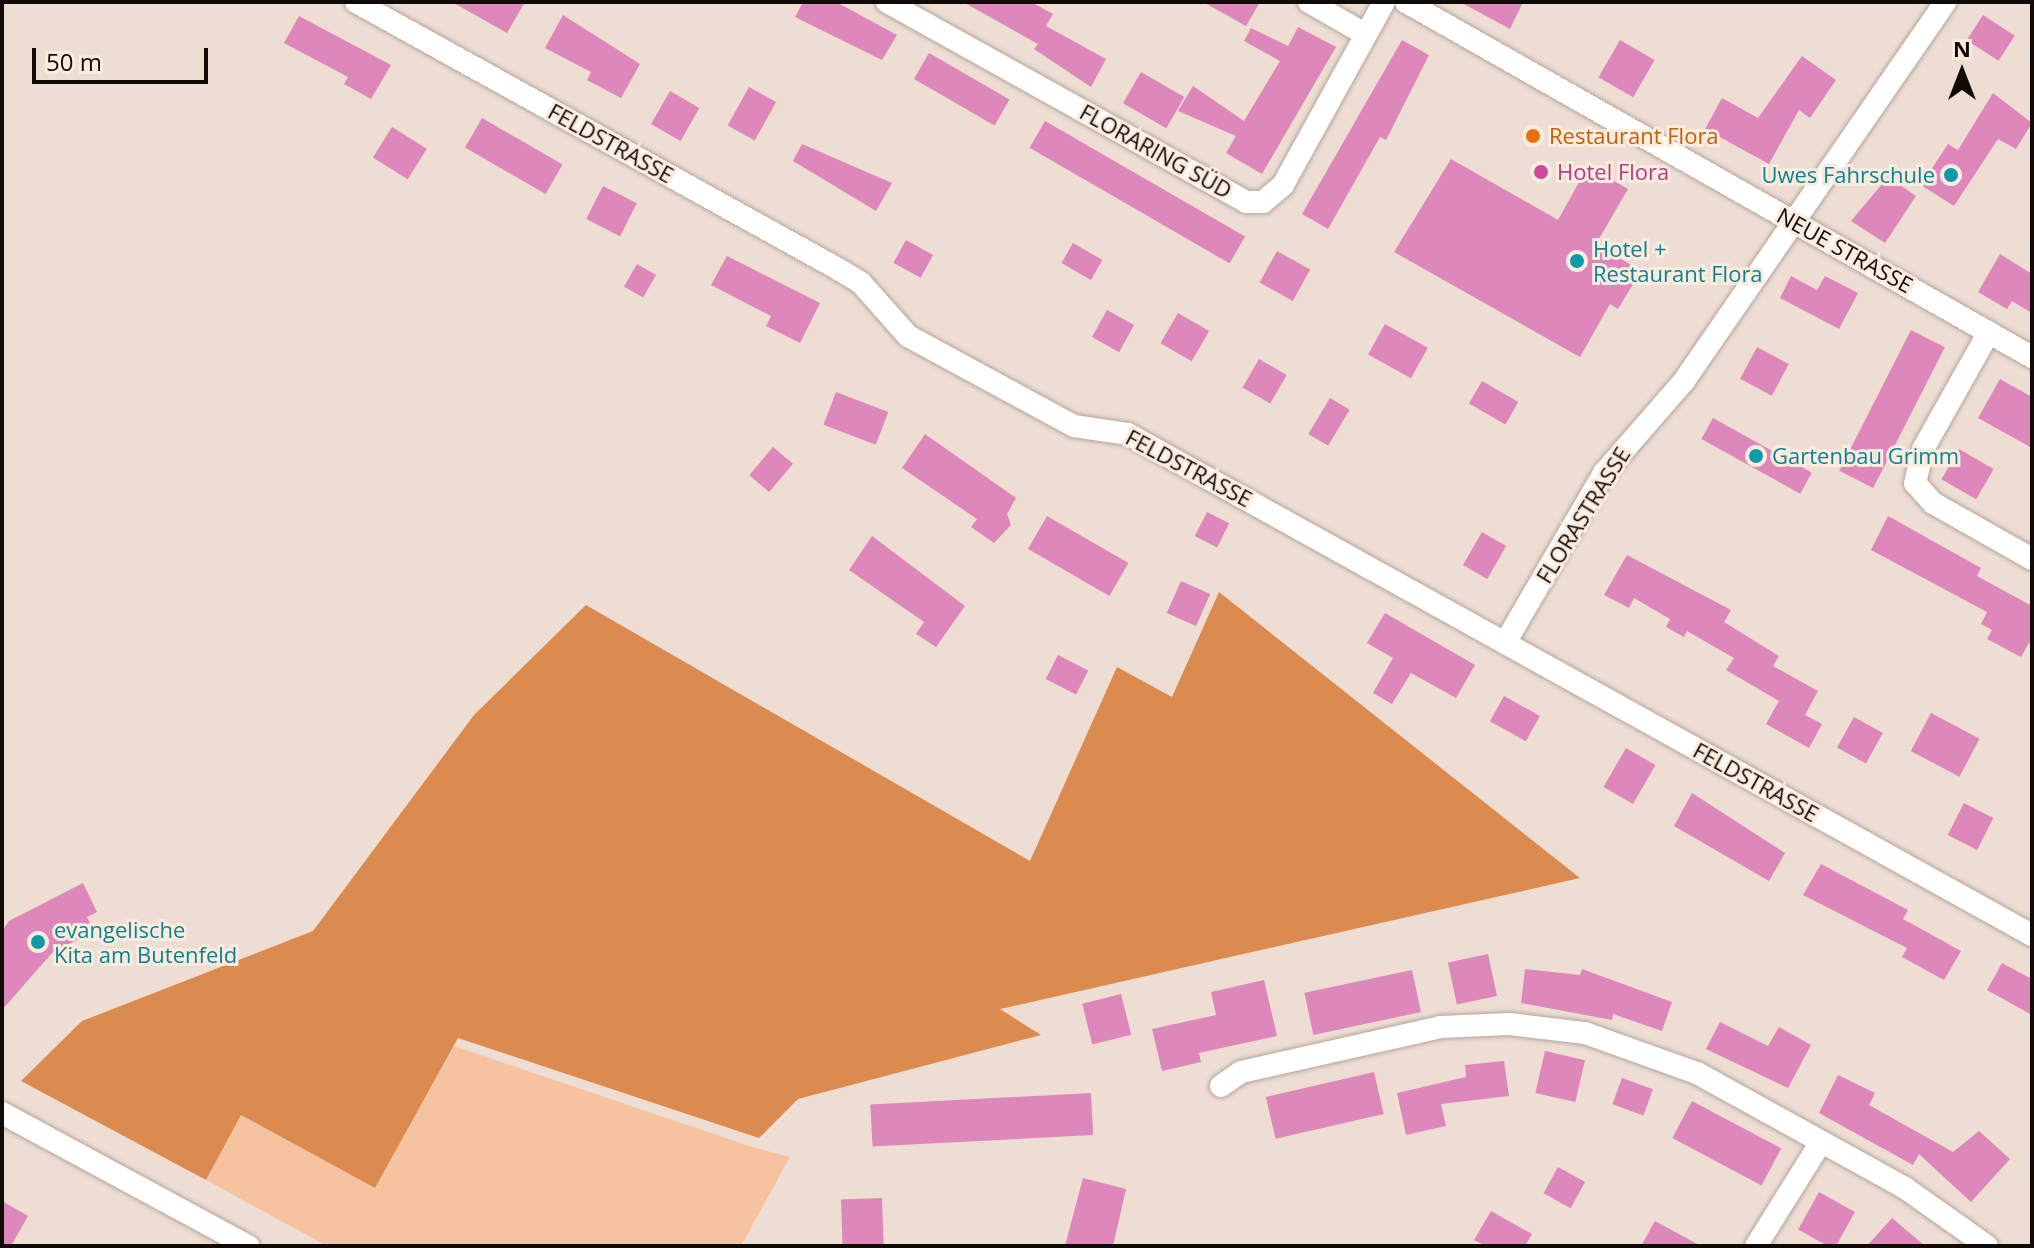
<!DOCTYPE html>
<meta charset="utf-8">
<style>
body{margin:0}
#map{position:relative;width:2034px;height:1248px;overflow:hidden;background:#eeddd2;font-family:"Open Sans",sans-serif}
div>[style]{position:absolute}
.green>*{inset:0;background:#f6c3a0}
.forest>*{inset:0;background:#db8b4f}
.building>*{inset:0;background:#de87ba;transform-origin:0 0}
.roads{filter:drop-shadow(0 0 2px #b5a59b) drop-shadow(0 0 2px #b5a59b)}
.street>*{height:22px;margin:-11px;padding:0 11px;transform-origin:11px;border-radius:11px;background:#fff}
.dots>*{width:22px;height:22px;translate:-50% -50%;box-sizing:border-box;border:4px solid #fcebdf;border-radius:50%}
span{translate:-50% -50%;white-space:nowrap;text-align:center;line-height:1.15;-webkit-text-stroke:6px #fcebdf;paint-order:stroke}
.food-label{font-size:22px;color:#c56008}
.left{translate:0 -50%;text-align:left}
.street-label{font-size:22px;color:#100b07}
.hotel-label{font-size:22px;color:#b23c85}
.culture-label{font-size:22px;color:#0d838f}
.right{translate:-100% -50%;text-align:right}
.frame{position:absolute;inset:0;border:4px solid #100b07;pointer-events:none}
.north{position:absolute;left:1922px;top:32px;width:80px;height:80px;-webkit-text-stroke:6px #fcebdf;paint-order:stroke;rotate:0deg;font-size:22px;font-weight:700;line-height:32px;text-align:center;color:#100b07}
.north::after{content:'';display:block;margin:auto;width:28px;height:36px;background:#100b07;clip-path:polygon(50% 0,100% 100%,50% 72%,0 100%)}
.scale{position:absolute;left:32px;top:48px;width:176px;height:36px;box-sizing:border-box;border:4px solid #100b07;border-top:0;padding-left:10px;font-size:24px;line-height:28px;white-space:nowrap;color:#100b07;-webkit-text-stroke:6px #fcebdf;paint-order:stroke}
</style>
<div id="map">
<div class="green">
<i style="clip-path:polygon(454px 1046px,755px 1148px,790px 1157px,741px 1246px,327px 1246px,206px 1180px,241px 1115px,375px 1188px)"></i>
</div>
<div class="forest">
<i style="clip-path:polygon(1219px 592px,1580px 878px,1000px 1009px,1041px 1035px,798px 1099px,759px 1138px,458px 1038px,375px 1188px,241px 1115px,206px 1180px,21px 1081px,82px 1021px,313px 931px,474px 715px,586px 605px,1030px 861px,1117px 667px,1172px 697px)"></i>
</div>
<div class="building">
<i style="clip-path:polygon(452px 2px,525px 2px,507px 33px)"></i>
<i style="clip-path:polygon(803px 2px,836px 2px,897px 35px,882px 60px,795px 17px)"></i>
<i style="clip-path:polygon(963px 2px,1031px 2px,1053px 14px,1046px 26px,1106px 59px,1091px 87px,1034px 49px,1038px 44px)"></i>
<i style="clip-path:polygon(1203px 2px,1260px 2px,1246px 26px)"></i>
<i style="clip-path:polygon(1460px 2px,1523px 2px,1510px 29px)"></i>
<i style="clip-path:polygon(563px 15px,640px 64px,621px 98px,587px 80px,591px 72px,545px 48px)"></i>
<i style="left:1983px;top:15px;width:38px;height:30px;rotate:33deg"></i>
<i style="clip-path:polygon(299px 16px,391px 65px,371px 99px,344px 84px,348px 77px,284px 43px)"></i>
<i style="clip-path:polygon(1298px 27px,1336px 47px,1262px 174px,1226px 153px,1236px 136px,1178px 111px,1193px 86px,1244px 121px,1280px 61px,1244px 41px,1251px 28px,1288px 46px)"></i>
<i style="clip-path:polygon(1402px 40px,1429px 55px,1386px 140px,1380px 137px,1328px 229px,1302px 214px)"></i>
<i style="left:1620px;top:40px;width:40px;height:43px;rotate:30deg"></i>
<i style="left:929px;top:53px;width:93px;height:30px;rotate:30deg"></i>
<i style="clip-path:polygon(1802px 56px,1836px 80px,1810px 118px,1799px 110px,1769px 164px,1705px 129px,1722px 98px,1758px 118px)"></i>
<i style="left:1141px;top:72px;width:50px;height:36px;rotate:30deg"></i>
<i style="left:749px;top:87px;width:31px;height:44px;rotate:29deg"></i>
<i style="left:670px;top:91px;width:34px;height:38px;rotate:30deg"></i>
<i style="clip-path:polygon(1993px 93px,2032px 123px,2016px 149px,1998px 139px,1954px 206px,1921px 185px,1948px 144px,1958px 150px)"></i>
<i style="left:482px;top:118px;width:93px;height:34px;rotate:30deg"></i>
<i style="left:1045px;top:121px;width:231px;height:31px;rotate:30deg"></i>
<i style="left:392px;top:127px;width:41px;height:36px;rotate:32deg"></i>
<i style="clip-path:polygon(802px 144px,892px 183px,876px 211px,793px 161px)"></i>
<i style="clip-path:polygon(1451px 159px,1558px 220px,1588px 166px,1628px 189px,1596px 244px,1641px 271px,1618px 309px,1610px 304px,1580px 357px,1394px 252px)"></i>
<i style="clip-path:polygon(1888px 177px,1916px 196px,1885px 243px,1851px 221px)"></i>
<i style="left:603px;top:186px;width:38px;height:37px;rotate:27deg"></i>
<i style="left:906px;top:240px;width:31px;height:26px;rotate:29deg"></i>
<i style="left:1073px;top:243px;width:34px;height:23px;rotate:30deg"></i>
<i style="left:1277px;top:251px;width:38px;height:36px;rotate:29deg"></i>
<i style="clip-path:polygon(2000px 254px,2032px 274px,2032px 313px,2012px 301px,2007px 309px,1978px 292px)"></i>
<i style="clip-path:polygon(727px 256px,820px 303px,800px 343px,766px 326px,771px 316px,711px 285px)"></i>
<i style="left:637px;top:264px;width:22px;height:26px;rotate:30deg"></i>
<i style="clip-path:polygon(1791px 276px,1817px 290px,1825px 276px,1858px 293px,1839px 329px,1780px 298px)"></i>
<i style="left:1107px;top:310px;width:31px;height:31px;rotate:29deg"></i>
<i style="left:1178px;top:313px;width:36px;height:35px;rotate:30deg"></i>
<i style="left:1385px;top:324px;width:49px;height:35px;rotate:29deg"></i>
<i style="left:1911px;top:330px;width:38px;height:158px;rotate:27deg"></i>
<i style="left:1757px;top:347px;width:36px;height:36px;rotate:28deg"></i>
<i style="left:1259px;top:359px;width:32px;height:33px;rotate:30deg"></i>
<i style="clip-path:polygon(2000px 379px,2032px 397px,2032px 448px,1978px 418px)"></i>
<i style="left:1482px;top:381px;width:42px;height:26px;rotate:30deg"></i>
<i style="left:836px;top:392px;width:56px;height:35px;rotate:21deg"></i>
<i style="left:1330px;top:398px;width:23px;height:42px;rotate:31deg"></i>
<i style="left:1713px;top:418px;width:113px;height:24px;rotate:29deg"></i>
<i style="clip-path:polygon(925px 434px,1016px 498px,1007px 514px,1011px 525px,994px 543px,971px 527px,977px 519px,902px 468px)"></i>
<i style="left:773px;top:447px;width:26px;height:37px;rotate:40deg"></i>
<i style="left:1959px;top:449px;width:40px;height:35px;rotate:30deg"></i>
<i style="left:1207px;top:512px;width:25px;height:27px;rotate:27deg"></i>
<i style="left:1047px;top:516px;width:94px;height:38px;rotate:30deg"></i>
<i style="clip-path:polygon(1888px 516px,1981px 568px,1977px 576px,2032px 606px,2032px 638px,2021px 657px,1987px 639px,1992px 630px,1981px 624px,1987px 612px,1871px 550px)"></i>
<i style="left:1482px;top:532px;width:28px;height:38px;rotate:30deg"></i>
<i style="clip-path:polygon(872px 536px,965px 606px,936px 647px,916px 634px,924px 622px,849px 570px)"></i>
<i style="clip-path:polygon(1627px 555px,1731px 610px,1724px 622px,1779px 656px,1773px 666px,1818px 691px,1805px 715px,1822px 724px,1809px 748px,1766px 724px,1779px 701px,1726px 670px,1734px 658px,1687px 631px,1684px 637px,1666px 627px,1670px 619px,1634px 598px,1629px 608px,1604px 595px)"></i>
<i style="left:1181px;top:581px;width:32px;height:35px;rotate:24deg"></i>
<i style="clip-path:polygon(1385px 613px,1475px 665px,1456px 698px,1411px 673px,1392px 704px,1373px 693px,1393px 658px,1367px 643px)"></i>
<i style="left:1058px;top:655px;width:34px;height:27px;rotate:27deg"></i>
<i style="left:1504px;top:696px;width:41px;height:29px;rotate:29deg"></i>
<i style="left:1931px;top:713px;width:55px;height:43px;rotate:28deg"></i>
<i style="left:1854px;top:717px;width:33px;height:35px;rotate:29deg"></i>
<i style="left:1626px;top:748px;width:34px;height:45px;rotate:30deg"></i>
<i style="clip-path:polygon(1692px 793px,1785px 853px,1769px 881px,1674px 826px)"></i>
<i style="left:1964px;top:803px;width:33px;height:36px;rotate:27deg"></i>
<i style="clip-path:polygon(1821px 864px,1908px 910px,1903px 919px,1961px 951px,1944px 980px,1902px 957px,1907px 948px,1803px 895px)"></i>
<i style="clip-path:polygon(83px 883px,97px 912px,87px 917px,94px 931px,52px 953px,2px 1010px,2px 931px,9px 921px)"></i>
<i style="left:1488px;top:954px;width:43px;height:41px;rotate:78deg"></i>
<i style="clip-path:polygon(2002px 963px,2032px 979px,2032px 1015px,1987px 990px)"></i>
<i style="clip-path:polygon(1525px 969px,1580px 975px,1582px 969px,1672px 1002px,1662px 1031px,1613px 1014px,1612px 1020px,1521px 1003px)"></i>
<i style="left:1412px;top:970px;width:43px;height:110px;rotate:78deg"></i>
<i style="clip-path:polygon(1264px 980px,1277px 1036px,1199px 1053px,1201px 1062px,1162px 1071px,1152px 1029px,1216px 1015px,1211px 992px)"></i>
<i style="left:1121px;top:994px;width:42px;height:40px;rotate:76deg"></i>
<i style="clip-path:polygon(1720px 1022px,1768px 1046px,1779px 1027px,1811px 1045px,1788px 1088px,1706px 1049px)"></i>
<i style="left:1545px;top:1051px;width:41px;height:43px;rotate:13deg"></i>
<i style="clip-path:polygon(1504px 1061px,1509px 1096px,1441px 1104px,1446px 1126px,1406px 1135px,1397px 1093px,1466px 1077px,1465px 1065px)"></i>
<i style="left:1374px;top:1072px;width:43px;height:111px;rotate:77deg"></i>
<i style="clip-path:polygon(1838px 1075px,1875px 1093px,1869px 1105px,1953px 1152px,1979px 1131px,2010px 1159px,1971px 1202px,1919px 1154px,1913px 1165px,1819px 1113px)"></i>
<i style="left:1622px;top:1078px;width:33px;height:28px;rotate:20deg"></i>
<i style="left:1091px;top:1093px;width:42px;height:221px;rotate:87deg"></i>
<i style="left:1692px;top:1101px;width:101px;height:42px;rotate:28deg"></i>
<i style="left:1558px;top:1167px;width:31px;height:30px;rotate:29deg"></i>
<i style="clip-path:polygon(1083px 1178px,1126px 1189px,1113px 1246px,1065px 1246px)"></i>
<i style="left:1819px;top:1192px;width:41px;height:43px;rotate:29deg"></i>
<i style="left:882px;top:1198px;width:48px;height:41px;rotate:88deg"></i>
<i style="clip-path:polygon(2px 1201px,28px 1216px,11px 1246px,2px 1246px)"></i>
<i style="clip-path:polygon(1491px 1211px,1532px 1234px,1525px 1246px,1486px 1246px,1474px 1240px)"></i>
<i style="clip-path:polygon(1892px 1218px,1925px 1246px,1867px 1246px)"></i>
<i style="clip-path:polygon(1655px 1221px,1701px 1246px,1641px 1246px)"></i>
</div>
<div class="roads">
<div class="street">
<i style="left:356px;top:2px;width:551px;rotate:28.98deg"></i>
<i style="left:838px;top:269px;width:27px;rotate:31deg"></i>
<i style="left:861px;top:283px;width:71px;rotate:48.4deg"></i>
<i style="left:908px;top:336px;width:189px;rotate:28.5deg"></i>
<i style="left:1074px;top:426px;width:55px;rotate:8.4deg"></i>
<i style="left:1128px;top:434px;width:1034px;rotate:29deg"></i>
<i style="left:887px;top:2px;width:411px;rotate:29.1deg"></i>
<i style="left:1246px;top:202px;width:17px"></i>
<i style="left:1263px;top:202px;width:26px;rotate:-40deg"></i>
<i style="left:1283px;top:185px;width:209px;rotate:-61.1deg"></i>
<i style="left:1309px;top:2px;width:64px;rotate:29.7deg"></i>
<i style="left:1406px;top:2px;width:720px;rotate:29.56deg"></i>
<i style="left:1989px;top:332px;width:134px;rotate:119.4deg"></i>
<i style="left:1923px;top:449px;width:35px;rotate:103deg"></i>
<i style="left:1915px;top:483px;width:27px;rotate:48deg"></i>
<i style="left:1933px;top:503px;width:114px;rotate:29.5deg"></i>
<i style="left:1505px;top:643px;width:197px;rotate:-59.8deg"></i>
<i style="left:1604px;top:473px;width:122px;rotate:-49deg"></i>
<i style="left:1684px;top:381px;width:460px;rotate:-55.4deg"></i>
<i style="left:1221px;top:1086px;width:24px;rotate:-35deg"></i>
<i style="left:1241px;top:1072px;width:204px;rotate:-12.7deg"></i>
<i style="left:1440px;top:1027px;width:69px;rotate:-2.5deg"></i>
<i style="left:1509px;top:1024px;width:77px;rotate:6.8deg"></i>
<i style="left:1585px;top:1033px;width:119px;rotate:19.7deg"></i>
<i style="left:1697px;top:1073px;width:238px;rotate:28.9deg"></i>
<i style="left:1905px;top:1188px;width:100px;rotate:35.3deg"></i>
<i style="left:2px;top:1113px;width:280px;rotate:28.4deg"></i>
<i style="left:1756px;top:1246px;width:123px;rotate:-58deg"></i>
</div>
</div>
<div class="dots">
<i style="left:1533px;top:136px;background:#e8710a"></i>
<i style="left:1541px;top:172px;background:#d1479c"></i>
<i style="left:1951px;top:175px;background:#0f9aa8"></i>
<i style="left:1577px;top:261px;background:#0f9aa8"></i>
<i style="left:1756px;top:456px;background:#0f9aa8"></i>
<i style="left:38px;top:942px;background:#0f9aa8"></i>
</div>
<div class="food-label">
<span class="left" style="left:1549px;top:136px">Restaurant Flora</span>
</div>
<div class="street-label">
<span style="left:611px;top:143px;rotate:29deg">FELDSTRASSE</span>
<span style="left:1156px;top:151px;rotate:29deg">FLORARING SÜD</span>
<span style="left:1845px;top:250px;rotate:29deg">NEUE STRASSE</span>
<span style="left:1189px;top:468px;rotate:28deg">FELDSTRASSE</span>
<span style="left:1583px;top:515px;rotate:-58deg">FLORASTRASSE</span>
<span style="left:1756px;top:782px;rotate:29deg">FELDSTRASSE</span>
</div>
<div class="hotel-label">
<span class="left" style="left:1557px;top:172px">Hotel Flora</span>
</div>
<div class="culture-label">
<span class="right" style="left:1935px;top:175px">Uwes Fahrschule</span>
<span class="left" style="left:1593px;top:261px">Hotel +<br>Restaurant Flora</span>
<span class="left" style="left:1772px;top:456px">Gartenbau Grimm</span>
<span class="left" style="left:54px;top:942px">evangelische<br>Kita am Butenfeld</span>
</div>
<div class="frame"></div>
<div class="north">N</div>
<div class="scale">50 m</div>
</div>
